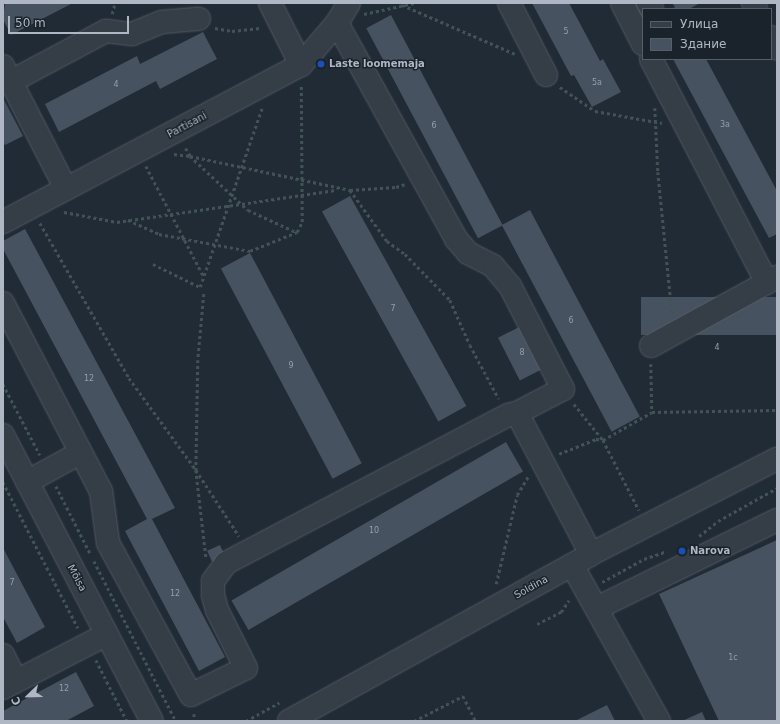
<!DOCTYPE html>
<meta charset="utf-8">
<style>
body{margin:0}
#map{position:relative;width:780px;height:724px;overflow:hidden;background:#212b36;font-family:"DejaVu Sans",sans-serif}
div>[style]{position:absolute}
.building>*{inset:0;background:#475260;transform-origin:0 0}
.path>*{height:2.5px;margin-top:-1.25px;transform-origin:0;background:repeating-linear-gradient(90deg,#415355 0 3px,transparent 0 6px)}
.roads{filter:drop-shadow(0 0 1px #525a65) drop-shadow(0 0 1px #525a65)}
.minor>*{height:22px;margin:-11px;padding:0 11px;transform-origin:11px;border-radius:11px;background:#353d47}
.dots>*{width:11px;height:11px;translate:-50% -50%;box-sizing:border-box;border:2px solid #1a222b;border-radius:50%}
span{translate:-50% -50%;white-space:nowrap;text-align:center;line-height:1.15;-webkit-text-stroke:3px #1a222b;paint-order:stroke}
.number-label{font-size:8px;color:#959eab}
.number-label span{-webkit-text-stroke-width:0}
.poi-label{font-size:10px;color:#afb7c4;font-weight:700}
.left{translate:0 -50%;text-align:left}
.street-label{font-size:10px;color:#afb7c4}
.frame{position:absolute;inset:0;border:4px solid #afb7c4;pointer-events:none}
.legend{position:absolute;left:642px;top:8px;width:130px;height:52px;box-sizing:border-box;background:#1a222b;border:1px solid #565e68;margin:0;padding:5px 7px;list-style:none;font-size:12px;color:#afb7c4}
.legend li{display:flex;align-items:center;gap:8px;height:20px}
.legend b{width:20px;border:1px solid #565e68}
.north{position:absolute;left:8px;top:676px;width:40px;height:40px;-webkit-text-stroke:3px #1a222b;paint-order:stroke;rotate:247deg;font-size:11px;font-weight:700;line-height:16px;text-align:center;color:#afb7c4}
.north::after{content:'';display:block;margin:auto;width:14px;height:18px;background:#afb7c4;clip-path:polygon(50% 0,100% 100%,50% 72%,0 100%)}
.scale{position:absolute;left:8px;top:16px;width:121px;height:18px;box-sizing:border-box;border:2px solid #afb7c4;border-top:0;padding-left:5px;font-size:12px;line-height:14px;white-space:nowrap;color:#afb7c4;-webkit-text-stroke:3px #1a222b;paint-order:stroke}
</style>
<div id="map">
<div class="building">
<i style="clip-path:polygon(5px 3px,73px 3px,11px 35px,3px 19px)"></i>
<i style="clip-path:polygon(532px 3px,569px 3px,600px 61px,603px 59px,621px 92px,592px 107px,574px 75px,571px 76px)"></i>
<i style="clip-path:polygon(672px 3px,700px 3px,689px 9px,672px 9px,675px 7px)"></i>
<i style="left:391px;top:15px;width:238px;height:28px;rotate:62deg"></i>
<i style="clip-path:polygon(203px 32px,217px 59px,160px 89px,156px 81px,59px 132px,45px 104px,137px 56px,140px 64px)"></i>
<i style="clip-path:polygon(673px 59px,706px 59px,777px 191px,777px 234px,769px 238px)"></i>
<i style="clip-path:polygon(3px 98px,23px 136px,5px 145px,3px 142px)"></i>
<i style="left:350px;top:196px;width:240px;height:32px;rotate:61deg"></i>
<i style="left:530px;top:210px;width:234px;height:32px;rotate:62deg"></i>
<i style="clip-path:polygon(25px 229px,175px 508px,152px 519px,225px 657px,199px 671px,125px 531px,147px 519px,3px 249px,3px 241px)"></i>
<i style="left:250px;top:253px;width:238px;height:33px;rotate:62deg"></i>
<i style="left:777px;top:297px;width:38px;height:136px;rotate:90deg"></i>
<i style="left:658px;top:315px;width:19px;height:14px;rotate:65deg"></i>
<i style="left:523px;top:325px;width:48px;height:28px;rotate:63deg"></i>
<i style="left:506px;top:442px;width:34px;height:317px;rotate:60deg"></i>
<i style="clip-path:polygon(777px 540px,777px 721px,719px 721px,659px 594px)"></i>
<i style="left:220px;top:545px;width:12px;height:14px;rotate:66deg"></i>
<i style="clip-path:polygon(3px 548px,45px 627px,17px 643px,3px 617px)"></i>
<i style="clip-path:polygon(76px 672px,94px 706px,66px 721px,3px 721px,3px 711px)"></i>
<i style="clip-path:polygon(607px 705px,615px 721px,575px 721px)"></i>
<i style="clip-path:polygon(702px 712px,706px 721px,682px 721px)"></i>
</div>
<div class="path">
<i style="left:402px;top:5px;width:123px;rotate:23.4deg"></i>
<i style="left:112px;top:14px;width:11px;rotate:-75deg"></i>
<i style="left:364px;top:14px;width:51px;rotate:-12.4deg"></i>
<i style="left:215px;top:28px;width:17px;rotate:10deg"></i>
<i style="left:232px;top:31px;width:30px;rotate:-6deg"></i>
<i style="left:560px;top:87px;width:42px;rotate:34.4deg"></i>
<i style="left:595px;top:111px;width:68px;rotate:10.2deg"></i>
<i style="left:655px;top:108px;width:64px;rotate:87.3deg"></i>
<i style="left:658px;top:172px;width:141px;rotate:84.3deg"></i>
<i style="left:174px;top:154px;width:16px;rotate:7deg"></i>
<i style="left:190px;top:156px;width:9px;rotate:-122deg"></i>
<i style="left:190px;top:156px;width:164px;rotate:12deg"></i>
<i style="left:350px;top:190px;width:63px;rotate:54deg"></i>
<i style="left:387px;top:241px;width:22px;rotate:36deg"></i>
<i style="left:405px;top:254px;width:64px;rotate:45.6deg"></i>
<i style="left:450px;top:300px;width:49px;rotate:66deg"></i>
<i style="left:470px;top:345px;width:61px;rotate:61.8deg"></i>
<i style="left:190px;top:156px;width:79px;rotate:43deg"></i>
<i style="left:248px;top:210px;width:53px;rotate:24.6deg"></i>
<i style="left:146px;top:166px;width:123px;rotate:62.4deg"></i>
<i style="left:350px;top:190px;width:46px;rotate:-3.7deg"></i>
<i style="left:396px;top:187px;width:9px;rotate:-18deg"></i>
<i style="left:64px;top:212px;width:54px;rotate:10.7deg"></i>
<i style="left:117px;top:222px;width:221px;rotate:-8.3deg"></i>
<i style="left:128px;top:220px;width:34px;rotate:24deg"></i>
<i style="left:159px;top:234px;width:93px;rotate:10.6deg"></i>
<i style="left:250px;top:251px;width:51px;rotate:-22deg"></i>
<i style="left:297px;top:232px;width:11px;rotate:-63deg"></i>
<i style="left:302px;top:222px;width:136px;rotate:-90.4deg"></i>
<i style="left:40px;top:223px;width:179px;rotate:60.1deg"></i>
<i style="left:129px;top:378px;width:114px;rotate:53.9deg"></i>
<i style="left:196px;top:470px;width:79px;rotate:56.9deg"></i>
<i style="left:153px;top:264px;width:52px;rotate:26.1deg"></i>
<i style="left:200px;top:287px;width:189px;rotate:-70.9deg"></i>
<i style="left:204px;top:294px;width:66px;rotate:95.2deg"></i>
<i style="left:198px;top:360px;width:110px;rotate:91deg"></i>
<i style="left:196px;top:470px;width:88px;rotate:83.4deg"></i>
<i style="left:651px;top:364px;width:48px;rotate:88.8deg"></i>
<i style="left:3px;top:384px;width:80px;rotate:62.5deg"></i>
<i style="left:574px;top:404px;width:46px;rotate:51.1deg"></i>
<i style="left:603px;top:440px;width:79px;rotate:62.8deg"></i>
<i style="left:559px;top:454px;width:40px;rotate:-22deg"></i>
<i style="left:596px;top:439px;width:7px;rotate:8deg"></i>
<i style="left:603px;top:440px;width:56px;rotate:-29.7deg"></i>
<i style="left:652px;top:412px;width:125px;rotate:-0.9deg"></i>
<i style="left:3px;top:482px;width:164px;rotate:62.8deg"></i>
<i style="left:56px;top:486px;width:75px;rotate:63.1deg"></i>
<i style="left:699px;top:536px;width:24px;rotate:-38deg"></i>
<i style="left:718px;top:521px;width:68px;rotate:-29.2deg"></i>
<i style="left:94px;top:561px;width:180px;rotate:62.9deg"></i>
<i style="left:602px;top:582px;width:48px;rotate:-28.7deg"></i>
<i style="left:644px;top:559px;width:24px;rotate:-19deg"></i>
<i style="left:496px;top:584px;width:91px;rotate:-76.7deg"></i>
<i style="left:517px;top:495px;width:23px;rotate:-59deg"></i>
<i style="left:537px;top:624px;width:27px;rotate:-27deg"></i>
<i style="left:561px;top:612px;width:14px;rotate:-56deg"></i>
<i style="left:96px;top:660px;width:68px;rotate:63.1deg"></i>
<i style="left:194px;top:714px;width:7px;rotate:82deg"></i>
<i style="left:246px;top:721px;width:38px;rotate:-29deg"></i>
<i style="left:414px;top:721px;width:55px;rotate:-27deg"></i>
<i style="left:463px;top:696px;width:28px;rotate:63deg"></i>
</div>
<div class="roads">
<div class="minor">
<i style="left:270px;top:3px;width:69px;rotate:63.4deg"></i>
<i style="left:509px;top:3px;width:81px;rotate:62.8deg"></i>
<i style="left:622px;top:3px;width:46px;rotate:62.9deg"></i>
<i style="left:648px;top:3px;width:7px;rotate:56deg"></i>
<i style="left:753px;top:3px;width:7px;rotate:63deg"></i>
<i style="left:337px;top:23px;width:247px;rotate:61.1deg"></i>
<i style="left:456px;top:239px;width:18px;rotate:49deg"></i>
<i style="left:468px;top:253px;width:28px;rotate:27deg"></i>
<i style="left:493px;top:266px;width:26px;rotate:50deg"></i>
<i style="left:510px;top:286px;width:116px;rotate:62.8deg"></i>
<i style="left:563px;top:389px;width:52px;rotate:152.4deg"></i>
<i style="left:771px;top:37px;width:13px;rotate:61deg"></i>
<i style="left:651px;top:59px;width:252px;rotate:62.6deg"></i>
<i style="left:3px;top:66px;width:138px;rotate:62.9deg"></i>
<i style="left:10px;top:82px;width:109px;rotate:-28deg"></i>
<i style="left:106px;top:31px;width:26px;rotate:7deg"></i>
<i style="left:132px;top:34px;width:32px;rotate:-22deg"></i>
<i style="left:162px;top:22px;width:37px;rotate:-5deg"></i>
<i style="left:3px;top:222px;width:337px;rotate:-27.8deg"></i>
<i style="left:301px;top:65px;width:55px;rotate:-49.4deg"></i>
<i style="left:337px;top:23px;width:23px;rotate:-59deg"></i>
<i style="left:3px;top:303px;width:212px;rotate:62.5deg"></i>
<i style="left:101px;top:491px;width:52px;rotate:82.3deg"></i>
<i style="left:108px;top:543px;width:173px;rotate:61.4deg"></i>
<i style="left:191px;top:695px;width:61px;rotate:-26.1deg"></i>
<i style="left:246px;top:668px;width:65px;rotate:-116.6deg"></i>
<i style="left:217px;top:610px;width:16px;rotate:-105deg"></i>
<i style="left:213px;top:595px;width:14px;rotate:-90deg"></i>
<i style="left:213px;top:581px;width:22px;rotate:-54deg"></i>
<i style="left:226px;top:563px;width:318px;rotate:-27.7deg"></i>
<i style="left:508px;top:415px;width:9px;rotate:-13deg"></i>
<i style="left:517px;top:413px;width:159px;rotate:62.3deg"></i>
<i style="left:651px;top:346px;width:144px;rotate:-28.7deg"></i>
<i style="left:3px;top:435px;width:322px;rotate:62.5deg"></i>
<i style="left:27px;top:482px;width:60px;rotate:-28.7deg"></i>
<i style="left:572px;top:565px;width:179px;rotate:60.9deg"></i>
<i style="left:597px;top:608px;width:200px;rotate:-26.1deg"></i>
<i style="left:3px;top:655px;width:29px;rotate:63deg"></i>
<i style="left:3px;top:688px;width:117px;rotate:-27.4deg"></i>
<i style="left:289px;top:721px;width:345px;rotate:-28.9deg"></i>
<i style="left:591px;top:554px;width:209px;rotate:-27.1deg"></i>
</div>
</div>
<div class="dots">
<i style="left:321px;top:64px;background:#1a4fb4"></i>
<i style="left:682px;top:551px;background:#1a4fb4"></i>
</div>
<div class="number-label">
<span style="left:566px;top:32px">5</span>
<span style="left:597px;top:83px">5a</span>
<span style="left:116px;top:85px">4</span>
<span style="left:725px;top:125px">3a</span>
<span style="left:434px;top:126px">6</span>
<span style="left:393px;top:309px">7</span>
<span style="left:571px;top:321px">6</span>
<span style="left:717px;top:348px">4</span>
<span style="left:522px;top:353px">8</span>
<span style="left:291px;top:366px">9</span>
<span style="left:89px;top:379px">12</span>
<span style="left:374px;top:531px">10</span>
<span style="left:12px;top:583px">7</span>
<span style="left:175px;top:594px">12</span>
<span style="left:733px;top:658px">1c</span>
<span style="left:64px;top:689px">12</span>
</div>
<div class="poi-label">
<span class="left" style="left:329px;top:64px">Laste loomemaja</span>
<span class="left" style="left:690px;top:551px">Narova</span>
</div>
<div class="street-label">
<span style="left:187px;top:125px;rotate:-28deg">Partisani</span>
<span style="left:77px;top:578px;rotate:62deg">Mõisa</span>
<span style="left:531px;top:587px;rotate:-29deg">Soldina</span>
</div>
<div class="frame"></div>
<ul class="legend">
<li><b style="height:5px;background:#353d47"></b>Улица</li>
<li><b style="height:11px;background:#475260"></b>Здание</li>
</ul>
<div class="north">С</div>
<div class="scale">50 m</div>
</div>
